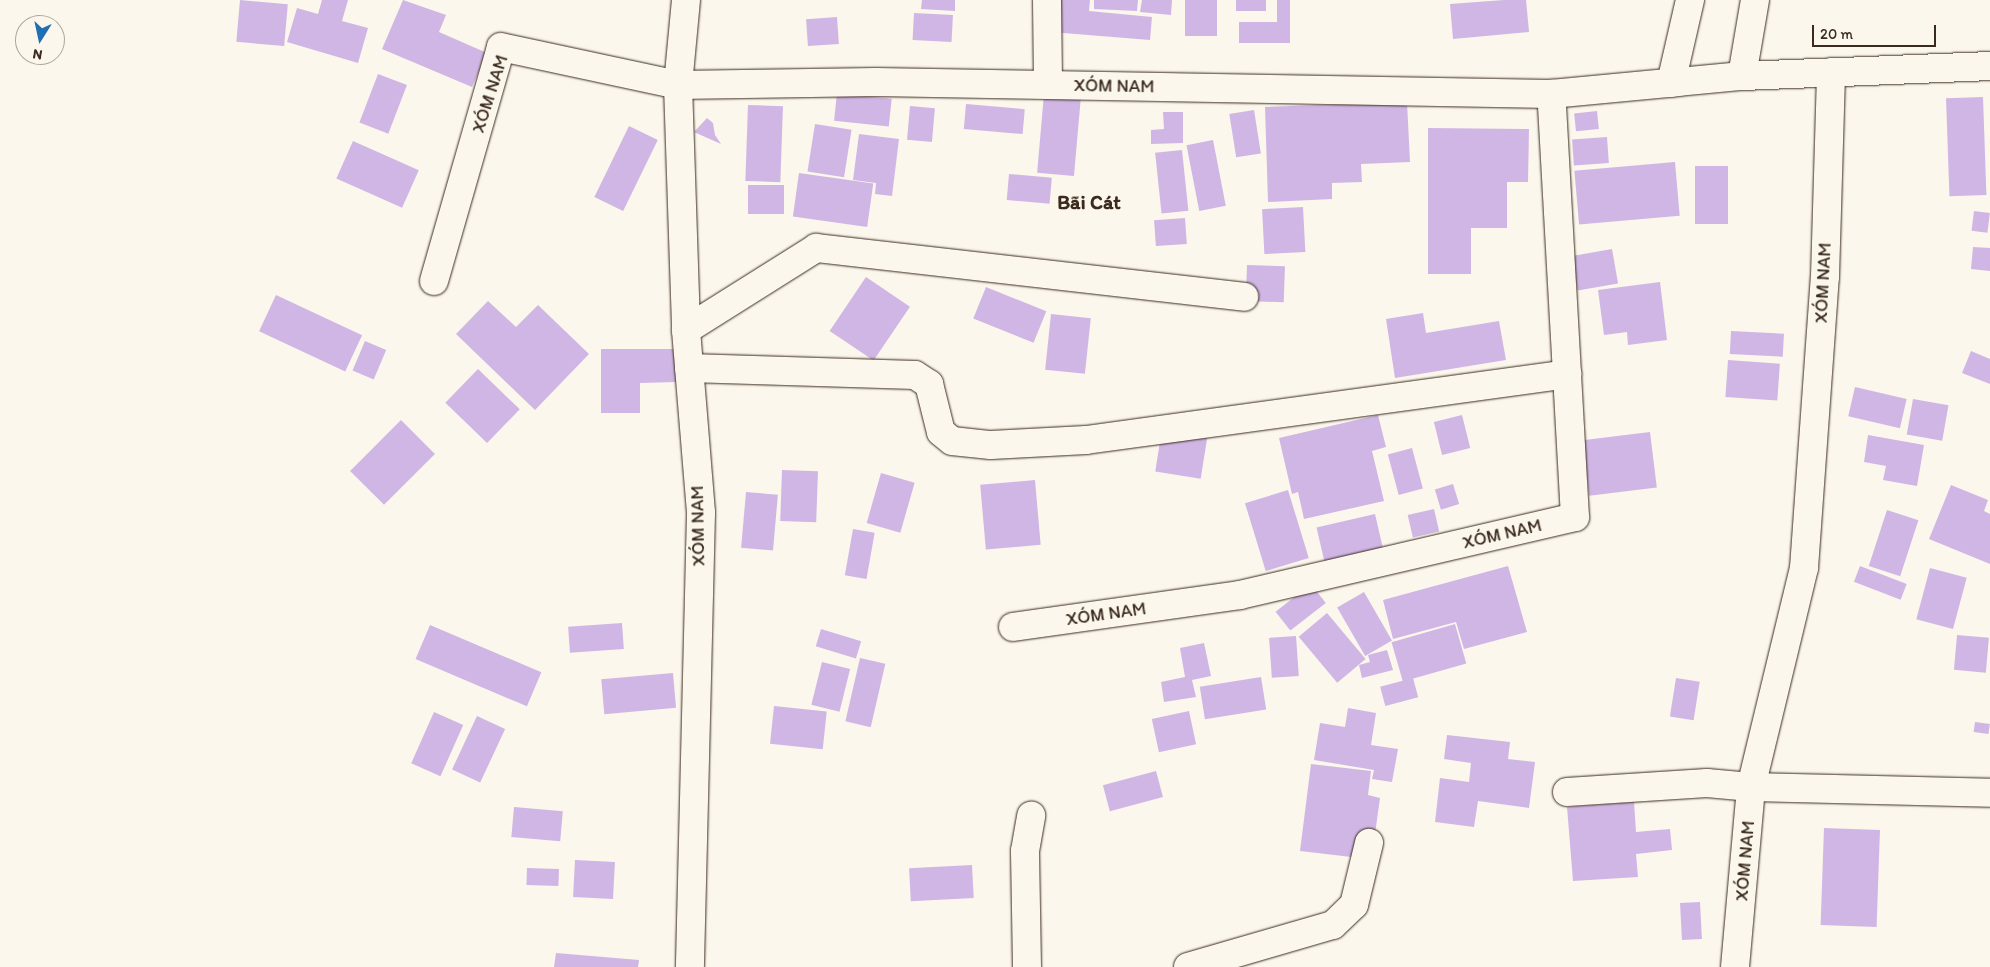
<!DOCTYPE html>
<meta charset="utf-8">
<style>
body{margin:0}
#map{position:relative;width:1990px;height:967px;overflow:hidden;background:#fbf7ec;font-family:Itim,sans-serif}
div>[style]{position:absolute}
.building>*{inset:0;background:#d0b6e5;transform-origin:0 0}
.roads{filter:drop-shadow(0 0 1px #3b2a1e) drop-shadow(0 0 1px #3b2a1e)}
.minor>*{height:28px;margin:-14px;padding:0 14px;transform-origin:14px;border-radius:14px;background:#fbf7ec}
span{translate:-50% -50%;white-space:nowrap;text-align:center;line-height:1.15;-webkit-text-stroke:4px #fbf7ec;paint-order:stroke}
.street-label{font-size:18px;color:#3b2a1e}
.quarter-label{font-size:20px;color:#3b2a1e;font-weight:700}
.north{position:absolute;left:15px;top:15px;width:50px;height:50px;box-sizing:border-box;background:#fbf7ec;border:1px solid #aea59a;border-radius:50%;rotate:190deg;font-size:14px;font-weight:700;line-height:20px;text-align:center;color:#3b2a1e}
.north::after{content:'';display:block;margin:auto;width:18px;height:22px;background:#1f6fb2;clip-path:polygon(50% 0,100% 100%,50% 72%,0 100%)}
.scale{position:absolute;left:1812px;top:25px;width:124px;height:22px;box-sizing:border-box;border:2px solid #3b2a1e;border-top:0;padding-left:6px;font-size:15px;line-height:18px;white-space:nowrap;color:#3b2a1e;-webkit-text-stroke:4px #fbf7ec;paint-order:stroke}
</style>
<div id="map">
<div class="building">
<i style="left:240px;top:0;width:48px;height:42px;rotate:5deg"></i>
<i style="clip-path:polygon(322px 0,348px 0,342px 21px,368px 28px,358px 63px,287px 42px,297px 8px,318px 14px)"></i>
<i style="clip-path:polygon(403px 0,446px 15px,439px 32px,487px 53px,472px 87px,382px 49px)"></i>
<i style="clip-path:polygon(922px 0,955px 0,955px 11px,921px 9px)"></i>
<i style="clip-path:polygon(1053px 0,1090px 0,1089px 11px,1152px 17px,1150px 40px,1051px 32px)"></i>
<i style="clip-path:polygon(1094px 0,1138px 0,1137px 11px,1094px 9px)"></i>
<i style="clip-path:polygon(1142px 0,1172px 0,1171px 15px,1140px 12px)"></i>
<i style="left:1185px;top:0;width:32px;height:36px"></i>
<i style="left:1236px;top:0;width:30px;height:11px"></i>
<i style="clip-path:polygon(1277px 0,1290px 0,1290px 43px,1239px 43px,1239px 22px,1277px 22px)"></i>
<i style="clip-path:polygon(1504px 0,1526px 0,1529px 32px,1453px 39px,1450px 4px)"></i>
<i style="left:914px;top:13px;width:39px;height:27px;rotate:3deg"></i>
<i style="left:837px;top:17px;width:27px;height:31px;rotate:86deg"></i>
<i style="left:378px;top:74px;width:31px;height:52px;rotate:21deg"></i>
<i style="left:837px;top:93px;width:55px;height:28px;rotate:6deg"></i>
<i style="left:1044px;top:94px;width:37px;height:79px;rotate:5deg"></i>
<i style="left:1983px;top:97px;width:98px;height:37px;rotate:88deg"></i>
<i style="clip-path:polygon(1407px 102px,1410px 162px,1361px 164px,1362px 182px,1332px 183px,1332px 199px,1268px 202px,1265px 107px)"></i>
<i style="left:966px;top:104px;width:59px;height:25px;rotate:5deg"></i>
<i style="left:748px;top:105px;width:35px;height:76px;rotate:2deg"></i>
<i style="left:910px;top:106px;width:25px;height:34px;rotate:5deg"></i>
<i style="left:1254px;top:110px;width:44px;height:25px;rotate:81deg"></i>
<i style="left:1597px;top:111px;width:18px;height:23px;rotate:84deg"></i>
<i style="clip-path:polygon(1163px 112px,1183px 112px,1183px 143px,1151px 144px,1151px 130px,1164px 129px)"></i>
<i style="clip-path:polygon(707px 118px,713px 123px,715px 135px,721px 144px,694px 132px)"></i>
<i style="left:815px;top:124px;width:37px;height:48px;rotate:9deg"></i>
<i style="left:629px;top:126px;width:32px;height:79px;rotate:26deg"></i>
<i style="clip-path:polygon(1428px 128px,1529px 129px,1528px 182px,1507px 182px,1507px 228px,1471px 228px,1471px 274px,1428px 274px)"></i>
<i style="clip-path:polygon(859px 134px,899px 139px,892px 196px,875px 194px,876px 183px,853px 180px)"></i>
<i style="left:1607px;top:137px;width:26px;height:35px;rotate:86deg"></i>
<i style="left:1213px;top:140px;width:67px;height:27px;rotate:79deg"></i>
<i style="left:353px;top:141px;width:72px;height:41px;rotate:24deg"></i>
<i style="left:1182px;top:150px;width:61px;height:27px;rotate:84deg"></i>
<i style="left:1675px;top:162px;width:54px;height:101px;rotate:85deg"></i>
<i style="left:1695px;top:166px;width:33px;height:58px"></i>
<i style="left:799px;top:173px;width:75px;height:44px;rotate:8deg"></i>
<i style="left:1009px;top:174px;width:43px;height:26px;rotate:5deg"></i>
<i style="left:784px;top:185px;width:29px;height:36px;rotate:90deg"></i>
<i style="left:1303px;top:207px;width:45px;height:41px;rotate:87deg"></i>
<i style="left:1974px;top:211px;width:16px;height:20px;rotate:7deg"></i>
<i style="left:1185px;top:218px;width:26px;height:31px;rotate:86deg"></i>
<i style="clip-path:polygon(1973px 247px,1990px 248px,1990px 271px,1971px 269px)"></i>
<i style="left:1612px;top:249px;width:35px;height:41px;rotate:80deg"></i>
<i style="left:1247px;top:265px;width:38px;height:36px;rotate:2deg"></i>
<i style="left:866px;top:277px;width:53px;height:65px;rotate:34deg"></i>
<i style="clip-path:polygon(1660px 282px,1667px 340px,1628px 345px,1627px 332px,1604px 335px,1598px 290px)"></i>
<i style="left:986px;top:287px;width:65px;height:34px;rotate:22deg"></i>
<i style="left:276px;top:295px;width:95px;height:40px;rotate:25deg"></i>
<i style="clip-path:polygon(488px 301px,516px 327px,538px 305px,589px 354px,535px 410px,456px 334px)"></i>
<i style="clip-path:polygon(1423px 313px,1426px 333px,1499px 321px,1506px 360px,1395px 378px,1386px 319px)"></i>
<i style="left:1051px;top:314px;width:40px;height:56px;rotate:6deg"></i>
<i style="left:1731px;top:331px;width:53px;height:23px;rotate:3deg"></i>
<i style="left:365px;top:341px;width:23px;height:32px;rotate:23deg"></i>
<i style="clip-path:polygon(601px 349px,677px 349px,677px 382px,640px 383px,640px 413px,601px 413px)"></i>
<i style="clip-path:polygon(1971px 351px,1990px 359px,1990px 384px,1962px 373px)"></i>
<i style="left:1728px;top:360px;width:52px;height:37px;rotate:4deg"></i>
<i style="left:478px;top:369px;width:58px;height:47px;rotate:44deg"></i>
<i style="left:1855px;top:387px;width:53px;height:30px;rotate:13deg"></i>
<i style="left:1913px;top:399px;width:36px;height:36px;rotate:10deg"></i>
<i style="clip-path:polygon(1378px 415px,1386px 447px,1372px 451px,1384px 501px,1304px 519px,1298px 492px,1292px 494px,1279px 438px)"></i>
<i style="left:1462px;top:415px;width:34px;height:29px;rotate:76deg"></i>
<i style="left:401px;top:420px;width:48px;height:72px;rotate:45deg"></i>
<i style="left:1162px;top:429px;width:46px;height:43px;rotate:9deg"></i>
<i style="left:1650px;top:432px;width:56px;height:68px;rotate:83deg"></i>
<i style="clip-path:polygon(1868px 435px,1924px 445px,1917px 486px,1883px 480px,1886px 466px,1864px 462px)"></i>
<i style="left:1412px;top:448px;width:42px;height:25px;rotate:75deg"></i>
<i style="left:782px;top:470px;width:36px;height:51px;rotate:2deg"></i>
<i style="left:881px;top:473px;width:35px;height:52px;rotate:16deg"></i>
<i style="left:1035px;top:480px;width:65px;height:55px;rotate:85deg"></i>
<i style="left:1453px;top:484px;width:21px;height:19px;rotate:73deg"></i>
<i style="clip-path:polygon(1951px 485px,1988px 500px,1984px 511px,1990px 514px,1990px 564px,1929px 539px)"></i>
<i style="left:1288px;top:490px;width:71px;height:45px;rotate:73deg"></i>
<i style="left:746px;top:492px;width:32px;height:56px;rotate:5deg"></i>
<i style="left:1434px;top:509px;width:23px;height:27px;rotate:77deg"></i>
<i style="left:1887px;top:510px;width:33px;height:59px;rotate:18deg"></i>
<i style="left:1375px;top:514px;width:36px;height:60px;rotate:77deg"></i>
<i style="left:853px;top:529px;width:22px;height:47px;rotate:10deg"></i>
<i style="clip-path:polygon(1508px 566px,1527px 632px,1464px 649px,1456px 622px,1393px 639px,1383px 600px)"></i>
<i style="left:1860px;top:566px;width:50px;height:17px;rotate:21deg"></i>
<i style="left:1930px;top:568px;width:38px;height:53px;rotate:15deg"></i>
<i style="left:1311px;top:584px;width:24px;height:45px;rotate:52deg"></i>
<i style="left:1364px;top:592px;width:56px;height:31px;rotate:60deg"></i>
<i style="left:1327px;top:613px;width:60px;height:37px;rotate:50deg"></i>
<i style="left:622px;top:623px;width:26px;height:54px;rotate:86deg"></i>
<i style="left:1455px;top:624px;width:41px;height:66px;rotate:74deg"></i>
<i style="left:430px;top:625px;width:121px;height:37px;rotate:23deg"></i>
<i style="left:821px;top:629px;width:42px;height:18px;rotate:17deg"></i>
<i style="left:1957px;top:635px;width:32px;height:35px;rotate:5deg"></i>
<i style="left:1296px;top:636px;width:40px;height:27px;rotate:86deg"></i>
<i style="clip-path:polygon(1204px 643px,1211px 676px,1192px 680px,1196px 697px,1164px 702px,1161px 682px,1185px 677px,1180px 648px)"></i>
<i style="clip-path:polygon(1387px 650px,1393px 670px,1362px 678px,1359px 665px,1370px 662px,1368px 655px)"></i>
<i style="left:860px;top:658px;width:26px;height:65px;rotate:13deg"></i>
<i style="left:822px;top:662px;width:29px;height:44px;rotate:14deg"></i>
<i style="left:673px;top:673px;width:35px;height:72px;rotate:85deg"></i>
<i style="left:1261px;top:677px;width:33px;height:62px;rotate:81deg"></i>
<i style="left:1413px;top:678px;width:20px;height:34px;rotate:75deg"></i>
<i style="left:1676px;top:678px;width:24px;height:39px;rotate:9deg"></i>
<i style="left:774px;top:706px;width:53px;height:38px;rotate:6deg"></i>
<i style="clip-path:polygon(1348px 708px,1376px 713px,1371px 745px,1398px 749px,1392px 782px,1372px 779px,1374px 770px,1314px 760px,1320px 723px,1345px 727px)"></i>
<i style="left:1189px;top:711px;width:34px;height:38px;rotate:78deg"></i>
<i style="left:434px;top:712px;width:32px;height:56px;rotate:24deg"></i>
<i style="left:477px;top:716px;width:31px;height:59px;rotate:25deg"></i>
<i style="left:1975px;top:722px;width:15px;height:10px;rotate:8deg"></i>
<i style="clip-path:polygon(1447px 735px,1510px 742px,1508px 759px,1535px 762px,1529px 808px,1478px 801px,1474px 827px,1435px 822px,1440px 778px,1469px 782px,1471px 763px,1444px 759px)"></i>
<i style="clip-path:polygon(1311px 764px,1371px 771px,1368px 795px,1380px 798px,1375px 834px,1360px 858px,1300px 851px)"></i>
<i style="left:1156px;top:771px;width:27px;height:55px;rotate:75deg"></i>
<i style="clip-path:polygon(1634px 802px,1636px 832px,1670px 829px,1672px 850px,1636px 854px,1638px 877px,1573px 881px,1567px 807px)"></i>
<i style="left:514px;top:807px;width:49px;height:30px;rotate:5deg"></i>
<i style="left:1824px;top:828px;width:56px;height:97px;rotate:2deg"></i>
<i style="left:575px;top:860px;width:40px;height:37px;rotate:3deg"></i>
<i style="left:972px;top:865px;width:33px;height:63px;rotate:87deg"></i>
<i style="left:527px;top:868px;width:32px;height:17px;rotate:2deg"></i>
<i style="left:1700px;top:902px;width:37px;height:20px;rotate:87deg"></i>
<i style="clip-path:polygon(556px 953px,639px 960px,638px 967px,554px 967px)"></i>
</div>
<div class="roads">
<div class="minor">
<i style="left:686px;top:0;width:85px;rotate:95.4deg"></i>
<i style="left:678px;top:85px;width:198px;rotate:-0.9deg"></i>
<i style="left:876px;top:82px;width:675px;rotate:1.02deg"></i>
<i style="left:1551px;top:94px;width:192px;rotate:-5.4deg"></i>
<i style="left:1742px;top:76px;width:248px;rotate:-2.3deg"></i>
<i style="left:1047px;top:0;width:85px;rotate:89.3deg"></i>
<i style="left:1742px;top:76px;width:77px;rotate:-80.3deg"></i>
<i style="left:1671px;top:83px;width:85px;rotate:-77.1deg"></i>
<i style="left:434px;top:281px;width:243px;rotate:-74deg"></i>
<i style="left:501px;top:47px;width:181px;rotate:12.1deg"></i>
<i style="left:678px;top:85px;width:245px;rotate:88.1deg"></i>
<i style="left:686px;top:330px;width:184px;rotate:85.3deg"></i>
<i style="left:701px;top:513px;width:454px;rotate:91.4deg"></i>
<i style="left:686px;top:330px;width:154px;rotate:-32.2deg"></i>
<i style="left:816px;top:248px;width:431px;rotate:6.5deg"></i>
<i style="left:689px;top:368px;width:226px;rotate:1.8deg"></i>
<i style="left:915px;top:375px;width:17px;rotate:33deg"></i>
<i style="left:929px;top:384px;width:49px;rotate:76deg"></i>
<i style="left:941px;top:432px;width:14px;rotate:39deg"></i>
<i style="left:952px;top:441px;width:39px;rotate:6deg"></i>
<i style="left:991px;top:445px;width:95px;rotate:-3deg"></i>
<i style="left:1086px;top:440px;width:486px;rotate:-7.8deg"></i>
<i style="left:1013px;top:627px;width:229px;rotate:-8deg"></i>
<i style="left:1240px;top:595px;width:344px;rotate:-13.1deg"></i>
<i style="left:1575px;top:517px;width:424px;rotate:-93.2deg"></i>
<i style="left:1567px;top:792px;width:140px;rotate:-3.7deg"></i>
<i style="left:1707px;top:783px;width:44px;rotate:5.2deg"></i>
<i style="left:1751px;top:787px;width:239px;rotate:1.4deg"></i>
<i style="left:1027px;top:967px;width:116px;rotate:-91deg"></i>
<i style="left:1025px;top:851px;width:36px;rotate:-80deg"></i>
<i style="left:1188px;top:967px;width:151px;rotate:-16.2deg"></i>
<i style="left:1333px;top:925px;width:29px;rotate:-44deg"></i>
<i style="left:1354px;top:905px;width:64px;rotate:-76.4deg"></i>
<i style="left:1735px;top:967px;width:181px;rotate:-84.9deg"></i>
<i style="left:1751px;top:787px;width:225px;rotate:-76.4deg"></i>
<i style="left:1804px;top:568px;width:292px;rotate:-85.9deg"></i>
<i style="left:1825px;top:277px;width:205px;rotate:-88.3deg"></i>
</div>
</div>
<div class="street-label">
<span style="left:1114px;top:86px;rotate:1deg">XÓM NAM</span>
<span style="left:490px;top:94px;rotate:-72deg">XÓM NAM</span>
<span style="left:1823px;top:283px;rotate:-87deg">XÓM NAM</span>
<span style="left:698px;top:526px;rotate:-91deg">XÓM NAM</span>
<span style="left:1502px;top:534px;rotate:-13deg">XÓM NAM</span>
<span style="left:1106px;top:614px;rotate:-8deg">XÓM NAM</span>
<span style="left:1745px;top:861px;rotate:-85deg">XÓM NAM</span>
</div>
<div class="quarter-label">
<span style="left:1089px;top:202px">Bãi Cát</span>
</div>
<div class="north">N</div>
<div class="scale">20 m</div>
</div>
